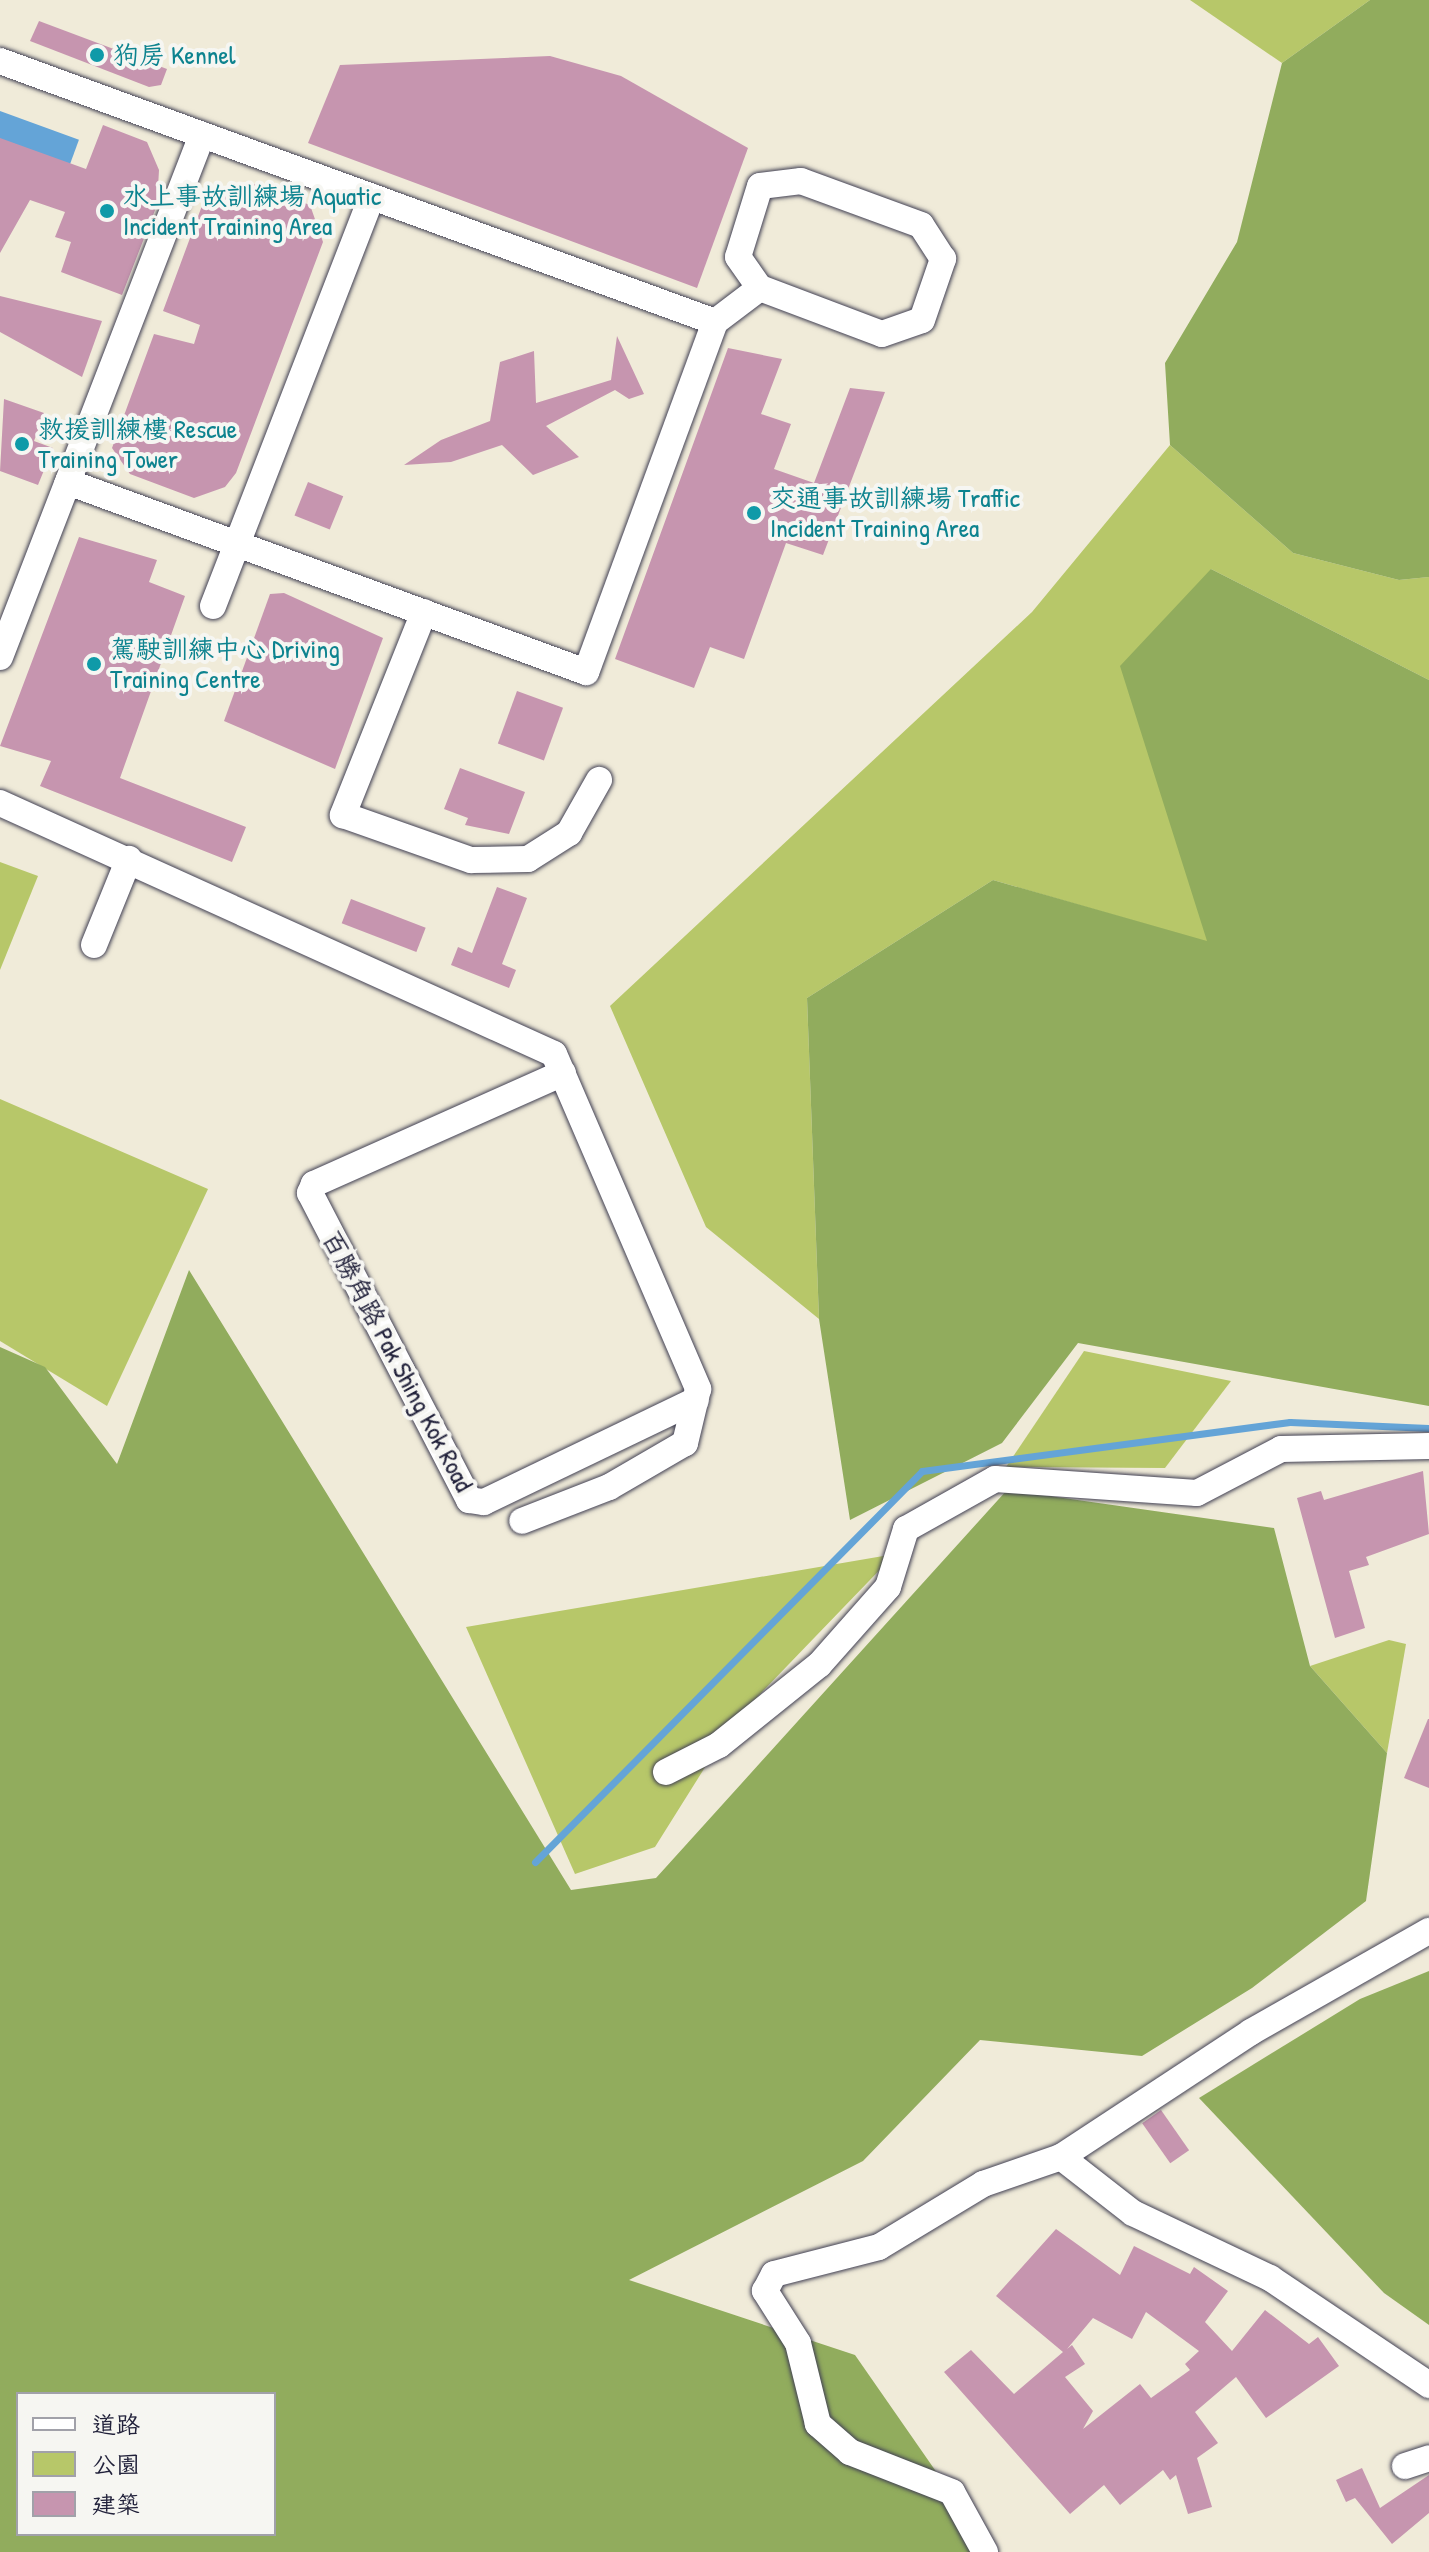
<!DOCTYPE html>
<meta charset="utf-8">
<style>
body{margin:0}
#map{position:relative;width:1429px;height:2552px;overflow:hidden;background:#f0ebd9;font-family:"Patrick Hand","LXGW WenKai TC",sans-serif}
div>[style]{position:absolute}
.green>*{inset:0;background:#b7c769}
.forest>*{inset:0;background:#91ac5d}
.water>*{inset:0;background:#64a4d7;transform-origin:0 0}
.stream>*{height:7px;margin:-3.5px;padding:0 3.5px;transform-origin:3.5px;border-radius:3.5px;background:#64a4d7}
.building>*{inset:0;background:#c695af;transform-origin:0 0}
.roads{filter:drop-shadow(0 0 2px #414053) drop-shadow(0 0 2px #414053)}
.minor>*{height:26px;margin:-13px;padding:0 13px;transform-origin:13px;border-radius:13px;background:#fff}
.dots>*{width:22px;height:22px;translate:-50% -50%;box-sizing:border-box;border:4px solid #f6f6f2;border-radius:50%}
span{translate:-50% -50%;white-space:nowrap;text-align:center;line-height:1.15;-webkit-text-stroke:8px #f6f6f2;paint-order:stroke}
.culture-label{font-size:26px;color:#0d838f}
.left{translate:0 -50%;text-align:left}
.street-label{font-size:26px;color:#22223b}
.legend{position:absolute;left:16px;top:2392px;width:260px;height:144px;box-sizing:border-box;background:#f6f6f2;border:2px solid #a1a1a9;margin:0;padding:10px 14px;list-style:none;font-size:24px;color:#22223b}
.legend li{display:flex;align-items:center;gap:16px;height:40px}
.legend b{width:40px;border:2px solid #a1a1a9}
</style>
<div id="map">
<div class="green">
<i style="clip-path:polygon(1190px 0,1370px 0,1282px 63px)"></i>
<i style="clip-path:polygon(1170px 445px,1293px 553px,1399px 580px,1429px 577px,1429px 680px,1211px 569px,1207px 942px,993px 880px,807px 998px,819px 1319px,706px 1227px,610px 1006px,1032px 612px)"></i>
<i style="clip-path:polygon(0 862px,38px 876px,0 970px)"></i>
<i style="clip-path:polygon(0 1099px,208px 1189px,107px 1406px,0 1341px)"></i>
<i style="clip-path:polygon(1084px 1351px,1231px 1381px,1165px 1468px,1006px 1467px)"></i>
<i style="clip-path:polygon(895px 1554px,734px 1721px,655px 1847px,575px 1874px,466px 1627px)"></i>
<i style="clip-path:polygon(1389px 1640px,1406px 1644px,1387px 1753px,1310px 1666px)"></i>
</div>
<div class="forest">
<i style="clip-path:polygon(1370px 0,1429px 0,1429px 577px,1399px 580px,1293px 553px,1170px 445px,1165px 363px,1237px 242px,1282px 63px)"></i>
<i style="clip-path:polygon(1211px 569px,1429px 680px,1429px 1406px,1078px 1343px,1002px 1443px,850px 1520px,819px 1319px,807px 998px,993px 880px,1207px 941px,1120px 666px)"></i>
<i style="clip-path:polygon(evenodd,189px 1270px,571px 1890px,656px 1878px,1007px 1490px,1274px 1528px,1310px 1666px,1387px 1753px,1366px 1901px,1252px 1988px,1142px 2056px,980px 2040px,863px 2161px,629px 2280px,855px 2355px,992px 2552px,0 2552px,0 1347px,45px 1367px,117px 1464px,189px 1270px,18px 2394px,274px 2394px,274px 2534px,18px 2534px,18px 2394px)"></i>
<i style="clip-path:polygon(1429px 1971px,1429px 2325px,1384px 2293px,1199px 2098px,1360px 1999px)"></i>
</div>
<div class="water">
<i style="left:0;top:111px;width:84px;height:27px;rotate:20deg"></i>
</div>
<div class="stream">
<i style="left:535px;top:1862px;width:550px;rotate:-45.29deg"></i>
<i style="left:922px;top:1471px;width:371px;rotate:-7.6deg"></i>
<i style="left:1290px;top:1422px;width:139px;rotate:2.5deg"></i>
</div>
<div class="building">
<i style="clip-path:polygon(39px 21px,167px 69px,161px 85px,149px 87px,30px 41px)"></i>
<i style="clip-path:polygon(550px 56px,621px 76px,748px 148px,697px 288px,308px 143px,340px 65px)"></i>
<i style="clip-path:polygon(103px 125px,147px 142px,159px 170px,157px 205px,122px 295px,61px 272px,71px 242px,55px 237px,65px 212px,30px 200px,0 253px,0 138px,86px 169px)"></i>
<i style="clip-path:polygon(249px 182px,310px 205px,323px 242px,236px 473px,225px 487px,194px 498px,130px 474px,112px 448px,154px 334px,194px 344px,200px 325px,163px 311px,203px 203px)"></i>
<i style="clip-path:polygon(0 296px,102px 321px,82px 377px,0 332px)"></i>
<i style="clip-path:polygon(617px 336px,644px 394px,629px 399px,615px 390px,546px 426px,579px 457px,533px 475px,502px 445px,451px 462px,404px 465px,441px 440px,490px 421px,500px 362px,534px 351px,536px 403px,611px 380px)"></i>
<i style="clip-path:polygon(728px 348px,782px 359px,761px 414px,791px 424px,774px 469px,814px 483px,850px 388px,885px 392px,823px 555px,786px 543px,744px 659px,710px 647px,694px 688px,615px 659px)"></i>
<i style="clip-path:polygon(4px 399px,44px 413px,34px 441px,53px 448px,38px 485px,0 471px)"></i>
<i style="left:308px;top:482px;width:38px;height:36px;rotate:22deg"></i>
<i style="clip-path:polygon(79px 537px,157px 560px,149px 582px,185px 596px,120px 778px,246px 827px,232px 862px,40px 786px,51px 761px,0 746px)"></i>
<i style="clip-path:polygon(284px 593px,383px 638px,335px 769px,224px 721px,270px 594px)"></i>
<i style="left:517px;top:691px;width:49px;height:56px;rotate:20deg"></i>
<i style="clip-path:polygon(460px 768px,525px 792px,509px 834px,465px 825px,468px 818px,444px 809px)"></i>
<i style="clip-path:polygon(497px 887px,527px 898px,502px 964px,516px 970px,509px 988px,451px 965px,458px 947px,472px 953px)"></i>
<i style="left:351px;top:899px;width:80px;height:26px;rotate:21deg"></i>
<i style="clip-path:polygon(1423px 1471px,1429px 1534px,1366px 1557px,1369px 1565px,1349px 1571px,1365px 1628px,1335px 1638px,1297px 1498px,1321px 1491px,1324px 1500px)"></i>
<i style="clip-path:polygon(1428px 1719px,1429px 1719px,1429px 1788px,1404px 1778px)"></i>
<i style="left:1161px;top:2110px;width:49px;height:23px;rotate:55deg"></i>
<i style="clip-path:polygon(evenodd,1056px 2229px,1120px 2275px,1134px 2246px,1190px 2274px,1194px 2267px,1228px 2291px,1205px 2322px,1232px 2351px,1265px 2310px,1309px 2344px,1318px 2337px,1339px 2366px,1266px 2418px,1236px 2377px,1195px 2412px,1218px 2443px,1197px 2458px,1212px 2507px,1188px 2514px,1176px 2475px,1170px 2480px,1163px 2470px,1120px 2505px,1104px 2485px,1070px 2514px,944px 2372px,971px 2350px,1014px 2394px,1063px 2352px,996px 2296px,1056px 2229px,1146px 2312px,1199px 2351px,1185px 2364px,1190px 2370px,1151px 2398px,1140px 2384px,1083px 2429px,1093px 2411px,1065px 2377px,1085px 2364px,1072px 2345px,1067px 2349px,1093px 2318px,1132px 2339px,1146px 2312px)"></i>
<i style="clip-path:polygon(1362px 2468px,1380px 2508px,1429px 2475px,1429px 2513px,1392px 2544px,1355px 2498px,1346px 2502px,1336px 2480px)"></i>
</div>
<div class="roads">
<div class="minor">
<i style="left:0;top:61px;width:761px;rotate:20.05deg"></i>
<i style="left:715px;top:322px;width:373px;rotate:110.2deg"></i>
<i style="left:586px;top:672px;width:552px;rotate:-159.86deg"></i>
<i style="left:715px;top:322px;width:56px;rotate:-37.1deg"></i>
<i style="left:760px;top:288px;width:130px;rotate:20.7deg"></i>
<i style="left:882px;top:334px;width:42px;rotate:-19.3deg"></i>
<i style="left:922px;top:320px;width:65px;rotate:-71deg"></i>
<i style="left:943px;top:259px;width:40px;rotate:-122.9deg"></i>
<i style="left:921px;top:225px;width:128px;rotate:-159.9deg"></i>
<i style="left:801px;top:181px;width:41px;rotate:173deg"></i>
<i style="left:760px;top:186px;width:74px;rotate:107.2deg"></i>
<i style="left:738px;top:257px;width:38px;rotate:55deg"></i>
<i style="left:213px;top:606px;width:439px;rotate:-68.8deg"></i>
<i style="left:424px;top:612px;width:219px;rotate:111.8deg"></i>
<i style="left:343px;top:815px;width:136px;rotate:19.4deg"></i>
<i style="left:471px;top:860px;width:57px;rotate:-1deg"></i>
<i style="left:528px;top:859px;width:49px;rotate:-32.4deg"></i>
<i style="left:569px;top:833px;width:61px;rotate:-60.5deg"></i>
<i style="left:0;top:657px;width:560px;rotate:-68.84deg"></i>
<i style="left:0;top:803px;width:608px;rotate:24.37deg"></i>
<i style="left:554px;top:1054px;width:365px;rotate:66.7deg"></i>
<i style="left:698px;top:1389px;width:56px;rotate:103.5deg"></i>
<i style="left:685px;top:1443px;width:88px;rotate:149.9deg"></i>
<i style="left:609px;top:1487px;width:93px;rotate:158.7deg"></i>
<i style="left:94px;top:945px;width:93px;rotate:-67.9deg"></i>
<i style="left:563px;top:1073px;width:273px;rotate:156deg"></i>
<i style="left:314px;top:1184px;width:10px;rotate:114deg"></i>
<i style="left:310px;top:1193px;width:346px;rotate:62.6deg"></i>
<i style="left:469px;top:1500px;width:15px;rotate:8deg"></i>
<i style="left:484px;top:1502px;width:235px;rotate:-25.7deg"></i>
<i style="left:666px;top:1772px;width:59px;rotate:-27deg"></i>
<i style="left:719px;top:1745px;width:128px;rotate:-38.7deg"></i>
<i style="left:819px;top:1665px;width:104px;rotate:-48.5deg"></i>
<i style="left:888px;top:1587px;width:61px;rotate:-72.8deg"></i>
<i style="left:906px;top:1529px;width:102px;rotate:-29.3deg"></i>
<i style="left:995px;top:1479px;width:202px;rotate:4deg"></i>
<i style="left:1197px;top:1493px;width:95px;rotate:-27.6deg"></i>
<i style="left:1281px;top:1449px;width:148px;rotate:-1.2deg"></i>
<i style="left:1061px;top:2157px;width:91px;rotate:37.9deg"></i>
<i style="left:1133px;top:2213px;width:152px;rotate:25.4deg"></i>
<i style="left:1270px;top:2278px;width:192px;rotate:33.9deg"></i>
<i style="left:1405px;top:2466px;width:25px;rotate:-18deg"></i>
<i style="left:985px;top:2552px;width:68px;rotate:-118.8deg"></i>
<i style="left:952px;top:2492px;width:110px;rotate:-158.6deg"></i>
<i style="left:850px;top:2452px;width:43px;rotate:-138.8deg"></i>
<i style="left:818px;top:2424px;width:83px;rotate:-103.9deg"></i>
<i style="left:798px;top:2343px;width:62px;rotate:-122.4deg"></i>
<i style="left:765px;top:2291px;width:19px;rotate:-62deg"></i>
<i style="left:774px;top:2274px;width:108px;rotate:-14.4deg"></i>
<i style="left:879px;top:2247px;width:122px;rotate:-31.2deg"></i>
<i style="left:983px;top:2184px;width:83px;rotate:-19.1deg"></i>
<i style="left:1061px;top:2157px;width:227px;rotate:-33.3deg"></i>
<i style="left:1251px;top:2032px;width:205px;rotate:-29.6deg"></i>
</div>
</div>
<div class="dots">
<i style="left:97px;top:55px;background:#0f9aa8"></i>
<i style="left:107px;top:211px;background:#0f9aa8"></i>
<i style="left:22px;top:444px;background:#0f9aa8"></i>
<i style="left:754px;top:513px;background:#0f9aa8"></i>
<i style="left:94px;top:664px;background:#0f9aa8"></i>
</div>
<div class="culture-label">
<span class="left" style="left:113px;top:55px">狗房 Kennel</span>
<span class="left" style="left:123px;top:211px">水上事故訓練場 Aquatic<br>Incident Training Area</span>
<span class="left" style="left:38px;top:444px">救援訓練樓 Rescue<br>Training Tower</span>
<span class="left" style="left:770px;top:513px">交通事故訓練場 Traffic<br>Incident Training Area</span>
<span class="left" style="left:110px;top:664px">駕駛訓練中心 Driving<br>Training Centre</span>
</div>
<div class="street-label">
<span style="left:398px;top:1361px;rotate:62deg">百勝角路 Pak Shing Kok Road</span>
</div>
<ul class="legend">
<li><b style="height:10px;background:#fff"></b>道路</li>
<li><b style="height:22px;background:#b7c769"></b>公園</li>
<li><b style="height:22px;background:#c695af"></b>建築</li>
</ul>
</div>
